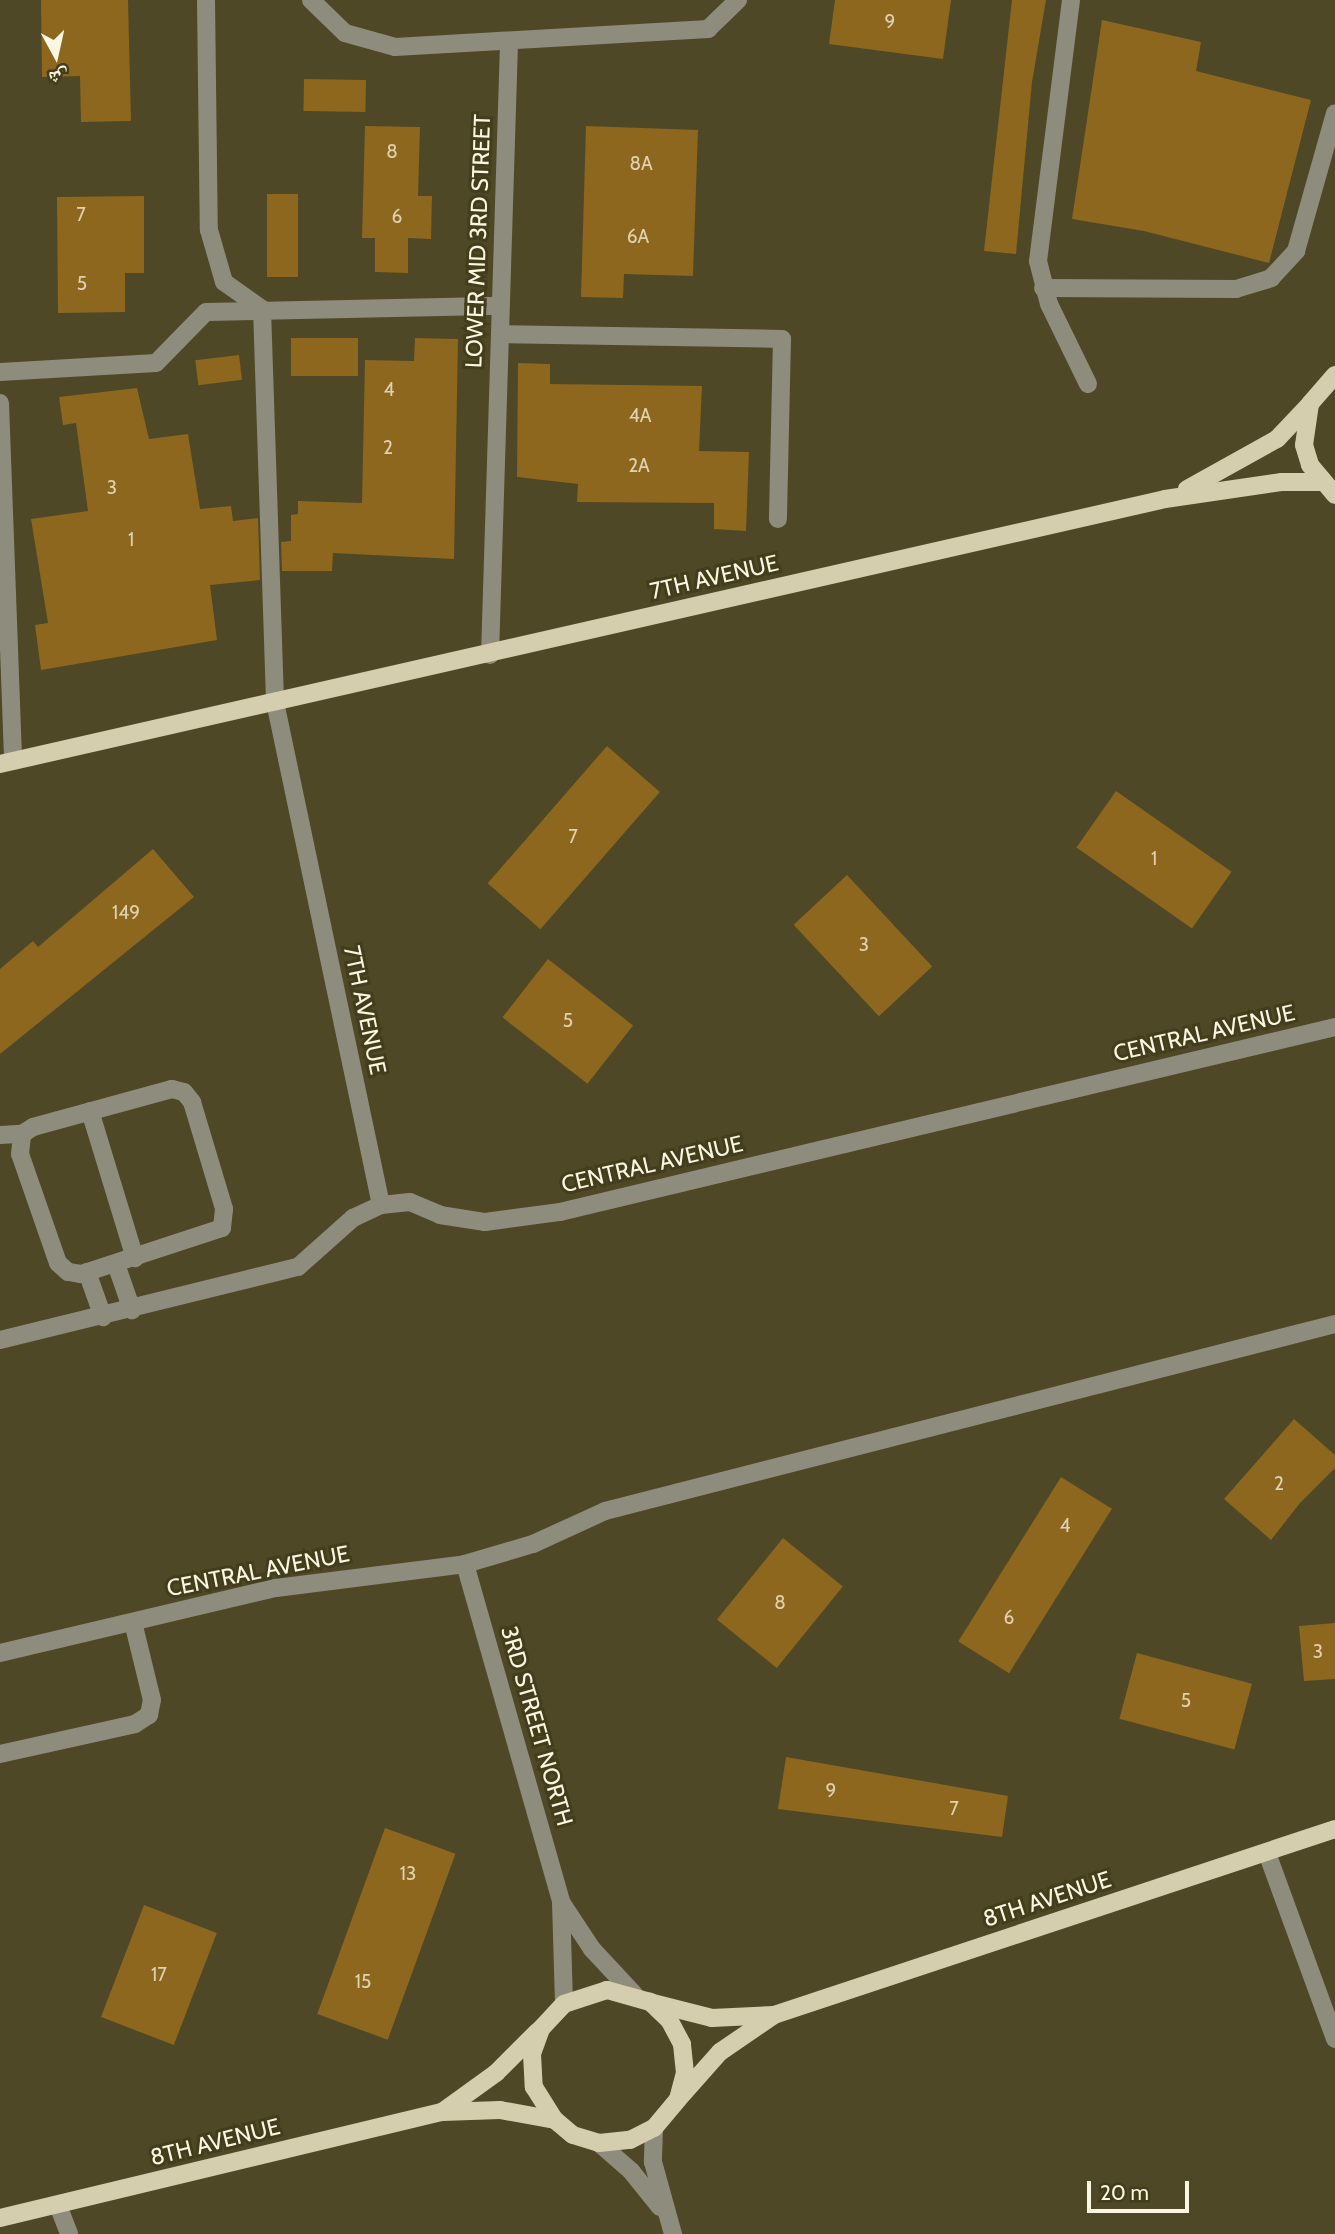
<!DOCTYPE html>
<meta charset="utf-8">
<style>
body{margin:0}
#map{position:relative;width:1335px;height:2234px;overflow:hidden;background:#4e4826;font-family:Cabin,"Noto Naskh Arabic",sans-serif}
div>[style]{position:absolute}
.building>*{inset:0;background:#8c671d;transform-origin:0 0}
.minor>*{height:18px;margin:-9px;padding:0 9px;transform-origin:9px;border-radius:9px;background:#8e8c7c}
.major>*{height:18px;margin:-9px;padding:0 9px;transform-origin:9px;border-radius:9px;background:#d4ceae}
span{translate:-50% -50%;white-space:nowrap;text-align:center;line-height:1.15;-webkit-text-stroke:6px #433d1b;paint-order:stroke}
.number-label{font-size:19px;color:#ded2b1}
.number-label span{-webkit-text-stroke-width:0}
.street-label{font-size:23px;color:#f9f6e2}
.north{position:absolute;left:21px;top:21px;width:70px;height:70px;-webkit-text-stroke:5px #433d1b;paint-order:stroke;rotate:172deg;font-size:19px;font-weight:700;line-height:28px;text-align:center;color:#f9f6e2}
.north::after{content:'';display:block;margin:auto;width:24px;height:32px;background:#f9f6e2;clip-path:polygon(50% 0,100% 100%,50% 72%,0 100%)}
.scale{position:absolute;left:1087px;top:2181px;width:102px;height:32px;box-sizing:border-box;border:4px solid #f9f6e2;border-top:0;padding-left:9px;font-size:21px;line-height:24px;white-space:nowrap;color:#f9f6e2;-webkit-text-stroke:5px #433d1b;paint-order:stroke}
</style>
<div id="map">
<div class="building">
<i style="clip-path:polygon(41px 0,128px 0,131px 121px,81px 122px,80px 76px,42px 77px)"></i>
<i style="clip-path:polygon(835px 0,951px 0,943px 59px,829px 44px)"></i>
<i style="clip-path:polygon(1012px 0,1046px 0,1032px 82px,1016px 254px,984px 251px)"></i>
<i style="clip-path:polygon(1102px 20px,1201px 42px,1196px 71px,1311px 100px,1269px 263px,1144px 231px,1072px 219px)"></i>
<i style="left:304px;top:79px;width:62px;height:32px;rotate:1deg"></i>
<i style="clip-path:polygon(365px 126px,420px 127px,418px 196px,432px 196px,431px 239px,408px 238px,408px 273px,375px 272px,375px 238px,362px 238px)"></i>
<i style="clip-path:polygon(586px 126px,698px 130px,693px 276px,624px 274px,623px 298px,581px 297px)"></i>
<i style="left:267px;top:194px;width:31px;height:83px"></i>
<i style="clip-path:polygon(144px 196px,144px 273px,125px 273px,125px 312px,58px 313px,57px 197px)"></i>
<i style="left:291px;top:338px;width:67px;height:38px"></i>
<i style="clip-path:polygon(415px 338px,458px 339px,454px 559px,333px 553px,332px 571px,282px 571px,281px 542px,291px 541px,291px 515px,298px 514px,298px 501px,362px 503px,365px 360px,414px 361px)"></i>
<i style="left:239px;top:355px;width:25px;height:44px;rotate:83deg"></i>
<i style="clip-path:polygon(518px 363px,550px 364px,550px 384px,702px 386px,699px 451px,749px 452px,746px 531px,714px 529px,714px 503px,577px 502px,578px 484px,517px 477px)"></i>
<i style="clip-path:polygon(137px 388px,149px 439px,188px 434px,200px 509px,231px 506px,233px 521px,258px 518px,260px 580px,210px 585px,217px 640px,41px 670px,35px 625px,48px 623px,31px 519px,88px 511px,76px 423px,63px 425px,59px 397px)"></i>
<i style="left:607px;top:746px;width:70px;height:182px;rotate:41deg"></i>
<i style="left:1116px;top:791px;width:141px;height:69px;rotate:35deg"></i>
<i style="clip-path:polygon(153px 849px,194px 897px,0 1054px,0 969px,33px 941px,38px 947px)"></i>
<i style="left:847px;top:875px;width:125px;height:73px;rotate:47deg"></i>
<i style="left:548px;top:959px;width:108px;height:74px;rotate:38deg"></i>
<i style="clip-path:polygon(1294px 1419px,1335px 1455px,1335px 1468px,1300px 1503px,1271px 1540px,1224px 1499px)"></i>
<i style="left:1061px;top:1477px;width:60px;height:194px;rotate:32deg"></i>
<i style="left:783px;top:1538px;width:77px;height:105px;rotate:39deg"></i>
<i style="clip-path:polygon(1335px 1623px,1335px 1679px,1304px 1681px,1299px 1626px)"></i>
<i style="left:1137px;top:1653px;width:119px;height:68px;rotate:15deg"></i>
<i style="clip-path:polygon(786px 1757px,1008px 1796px,1002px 1837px,778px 1809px)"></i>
<i style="left:385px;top:1828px;width:75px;height:198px;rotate:20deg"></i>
<i style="left:144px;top:1905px;width:78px;height:120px;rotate:21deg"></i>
</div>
<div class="minor">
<i style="left:206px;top:0;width:230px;rotate:89.3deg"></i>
<i style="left:209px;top:230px;width:54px;rotate:73.9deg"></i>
<i style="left:224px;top:282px;width:47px;rotate:35.4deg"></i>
<i style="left:262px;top:309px;width:393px;rotate:88.1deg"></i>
<i style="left:275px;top:702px;width:514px;rotate:78.1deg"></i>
<i style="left:311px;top:0;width:47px;rotate:44.1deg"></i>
<i style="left:345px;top:33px;width:52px;rotate:15.6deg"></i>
<i style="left:395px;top:47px;width:314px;rotate:-3.3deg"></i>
<i style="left:708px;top:29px;width:42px;rotate:-44deg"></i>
<i style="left:1071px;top:0;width:263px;rotate:97.2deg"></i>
<i style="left:1038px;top:261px;width:44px;rotate:75.7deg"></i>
<i style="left:1049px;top:304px;width:89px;rotate:64deg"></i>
<i style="left:1043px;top:288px;width:193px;rotate:0.3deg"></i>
<i style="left:1236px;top:289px;width:37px;rotate:-17deg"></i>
<i style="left:1271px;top:278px;width:37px;rotate:-47deg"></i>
<i style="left:1296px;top:251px;width:143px;rotate:-74.2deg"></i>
<i style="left:500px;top:334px;width:282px;rotate:1deg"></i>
<i style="left:782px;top:339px;width:180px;rotate:91.3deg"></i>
<i style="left:0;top:372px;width:156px;rotate:-3.3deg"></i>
<i style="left:156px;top:363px;width:71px;rotate:-45.6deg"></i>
<i style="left:206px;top:312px;width:294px;rotate:-1.2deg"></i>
<i style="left:0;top:403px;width:358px;rotate:87.9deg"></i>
<i style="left:490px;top:655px;width:613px;rotate:-88.22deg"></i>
<i style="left:172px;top:1089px;width:12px;rotate:14deg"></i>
<i style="left:184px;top:1092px;width:13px;rotate:51deg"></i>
<i style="left:192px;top:1102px;width:112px;rotate:73.3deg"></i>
<i style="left:224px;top:1209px;width:19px;rotate:96deg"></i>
<i style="left:222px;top:1228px;width:148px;rotate:161.9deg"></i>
<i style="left:81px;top:1274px;width:13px;rotate:-171deg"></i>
<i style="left:68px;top:1272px;width:13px;rotate:-138deg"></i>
<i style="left:58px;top:1263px;width:115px;rotate:-109.2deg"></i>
<i style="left:20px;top:1154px;width:20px;rotate:-84deg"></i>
<i style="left:22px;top:1134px;width:13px;rotate:-32deg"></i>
<i style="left:33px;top:1127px;width:144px;rotate:-15.3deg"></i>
<i style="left:90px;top:1111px;width:154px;rotate:73deg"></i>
<i style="left:0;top:1135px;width:22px;rotate:-3deg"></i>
<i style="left:116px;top:1264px;width:49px;rotate:70.8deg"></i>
<i style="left:87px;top:1272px;width:48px;rotate:70.4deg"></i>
<i style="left:0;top:1340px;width:307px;rotate:-13.8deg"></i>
<i style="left:298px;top:1267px;width:74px;rotate:-41.7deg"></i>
<i style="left:353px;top:1218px;width:31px;rotate:-25deg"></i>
<i style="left:381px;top:1205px;width:29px;rotate:-6deg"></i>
<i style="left:410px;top:1202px;width:33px;rotate:23deg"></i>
<i style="left:440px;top:1215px;width:46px;rotate:8.8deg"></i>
<i style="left:485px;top:1222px;width:76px;rotate:-7.6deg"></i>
<i style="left:560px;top:1212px;width:797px;rotate:-13.43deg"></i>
<i style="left:465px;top:1564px;width:351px;rotate:74.1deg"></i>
<i style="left:561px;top:1902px;width:102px;rotate:88.3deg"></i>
<i style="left:0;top:1653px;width:284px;rotate:-13.3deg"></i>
<i style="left:276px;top:1588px;width:191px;rotate:-7.2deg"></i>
<i style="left:465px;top:1564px;width:71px;rotate:-16.4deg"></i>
<i style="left:533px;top:1544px;width:79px;rotate:-24.6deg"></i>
<i style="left:605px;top:1511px;width:754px;rotate:-14.37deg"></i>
<i style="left:0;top:1754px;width:138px;rotate:-12.5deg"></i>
<i style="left:135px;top:1724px;width:17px;rotate:-33deg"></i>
<i style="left:149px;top:1715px;width:15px;rotate:-79deg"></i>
<i style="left:152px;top:1700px;width:80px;rotate:-103.7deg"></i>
<i style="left:1267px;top:1853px;width:198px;rotate:69.9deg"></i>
<i style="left:563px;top:1905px;width:53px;rotate:56.6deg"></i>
<i style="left:592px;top:1949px;width:62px;rotate:47deg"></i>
<i style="left:654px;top:2128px;width:34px;rotate:92deg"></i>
<i style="left:653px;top:2162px;width:75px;rotate:74.5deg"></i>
<i style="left:599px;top:2143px;width:43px;rotate:41.2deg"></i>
<i style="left:631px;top:2171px;width:46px;rotate:51.1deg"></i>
<i style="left:58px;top:2205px;width:31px;rotate:69deg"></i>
</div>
<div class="major">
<i style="left:1335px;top:375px;width:38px;rotate:131deg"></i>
<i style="left:1310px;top:404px;width:41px;rotate:98.3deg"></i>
<i style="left:1304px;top:445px;width:21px;rotate:73deg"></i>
<i style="left:1310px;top:465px;width:39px;rotate:50deg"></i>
<i style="left:1187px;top:489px;width:103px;rotate:-29.1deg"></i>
<i style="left:1277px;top:439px;width:48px;rotate:-46.7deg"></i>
<i style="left:0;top:764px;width:1195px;rotate:-12.81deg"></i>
<i style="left:1165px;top:499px;width:117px;rotate:-8.3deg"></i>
<i style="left:1281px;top:482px;width:40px"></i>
<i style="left:653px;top:2003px;width:61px;rotate:14.3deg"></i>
<i style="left:712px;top:2018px;width:62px;rotate:-2.8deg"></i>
<i style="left:774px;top:2015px;width:591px;rotate:-18.34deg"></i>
<i style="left:680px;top:2097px;width:60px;rotate:-48.4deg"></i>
<i style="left:720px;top:2052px;width:65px;rotate:-34.4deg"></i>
<i style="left:442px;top:2112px;width:67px;rotate:-35.8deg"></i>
<i style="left:496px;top:2073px;width:59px;rotate:-45deg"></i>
<i style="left:0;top:2218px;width:455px;rotate:-13.5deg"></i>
<i style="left:442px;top:2112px;width:58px;rotate:-2deg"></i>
<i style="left:500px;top:2110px;width:56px;rotate:10.3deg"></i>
<i style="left:555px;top:2120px;width:23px;rotate:40deg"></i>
<i style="left:573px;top:2135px;width:27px;rotate:17deg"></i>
<i style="left:599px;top:2143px;width:31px;rotate:-6deg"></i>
<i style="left:630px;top:2140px;width:27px;rotate:-27deg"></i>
<i style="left:654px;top:2128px;width:38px;rotate:-50deg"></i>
<i style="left:678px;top:2099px;width:27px;rotate:-75deg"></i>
<i style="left:685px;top:2073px;width:29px;rotate:-96deg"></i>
<i style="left:682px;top:2044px;width:26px;rotate:-118deg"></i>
<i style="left:670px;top:2021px;width:28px;rotate:-136deg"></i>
<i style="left:650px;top:2002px;width:45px;rotate:-164.4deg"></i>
<i style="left:607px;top:1990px;width:45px;rotate:162deg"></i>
<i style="left:564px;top:2004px;width:34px;rotate:133deg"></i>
<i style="left:541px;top:2029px;width:27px;rotate:110deg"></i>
<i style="left:532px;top:2054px;width:33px;rotate:87deg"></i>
<i style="left:534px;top:2087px;width:39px;rotate:58deg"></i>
</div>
<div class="number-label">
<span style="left:890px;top:22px">9</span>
<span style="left:392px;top:152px">8</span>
<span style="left:641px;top:164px">8A</span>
<span style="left:81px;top:215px">7</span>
<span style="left:397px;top:217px">6</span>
<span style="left:638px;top:237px">6A</span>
<span style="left:82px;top:284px">5</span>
<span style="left:389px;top:390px">4</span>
<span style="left:640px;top:416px">4A</span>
<span style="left:388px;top:448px">2</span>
<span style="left:639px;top:466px">2A</span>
<span style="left:112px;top:488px">3</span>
<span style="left:131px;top:540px">1</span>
<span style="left:573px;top:837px">7</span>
<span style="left:1154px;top:859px">1</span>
<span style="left:126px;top:913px">149</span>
<span style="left:864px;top:945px">3</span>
<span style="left:568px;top:1021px">5</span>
<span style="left:1279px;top:1484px">2</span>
<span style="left:1065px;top:1526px">4</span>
<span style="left:780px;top:1603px">8</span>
<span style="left:1009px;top:1618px">6</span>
<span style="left:1318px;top:1652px">3</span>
<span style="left:1186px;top:1701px">5</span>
<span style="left:831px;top:1791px">9</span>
<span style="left:954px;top:1809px">7</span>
<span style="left:408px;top:1874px">13</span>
<span style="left:159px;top:1975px">17</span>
<span style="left:363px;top:1982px">15</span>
</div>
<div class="street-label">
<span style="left:478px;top:241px;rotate:-88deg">LOWER MID 3RD STREET</span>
<span style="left:714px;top:577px;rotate:-13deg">7TH AVENUE</span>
<span style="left:365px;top:1010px;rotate:78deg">7TH AVENUE</span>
<span style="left:1204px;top:1033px;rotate:-13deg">CENTRAL AVENUE</span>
<span style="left:652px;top:1164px;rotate:-13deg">CENTRAL AVENUE</span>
<span style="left:258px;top:1571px;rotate:-11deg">CENTRAL AVENUE</span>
<span style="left:537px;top:1726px;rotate:74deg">3RD STREET NORTH</span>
<span style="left:1047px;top:1899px;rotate:-18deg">8TH AVENUE</span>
<span style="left:215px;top:2142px;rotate:-14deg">8TH AVENUE</span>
</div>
<div class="north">ش</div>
<div class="scale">20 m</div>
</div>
